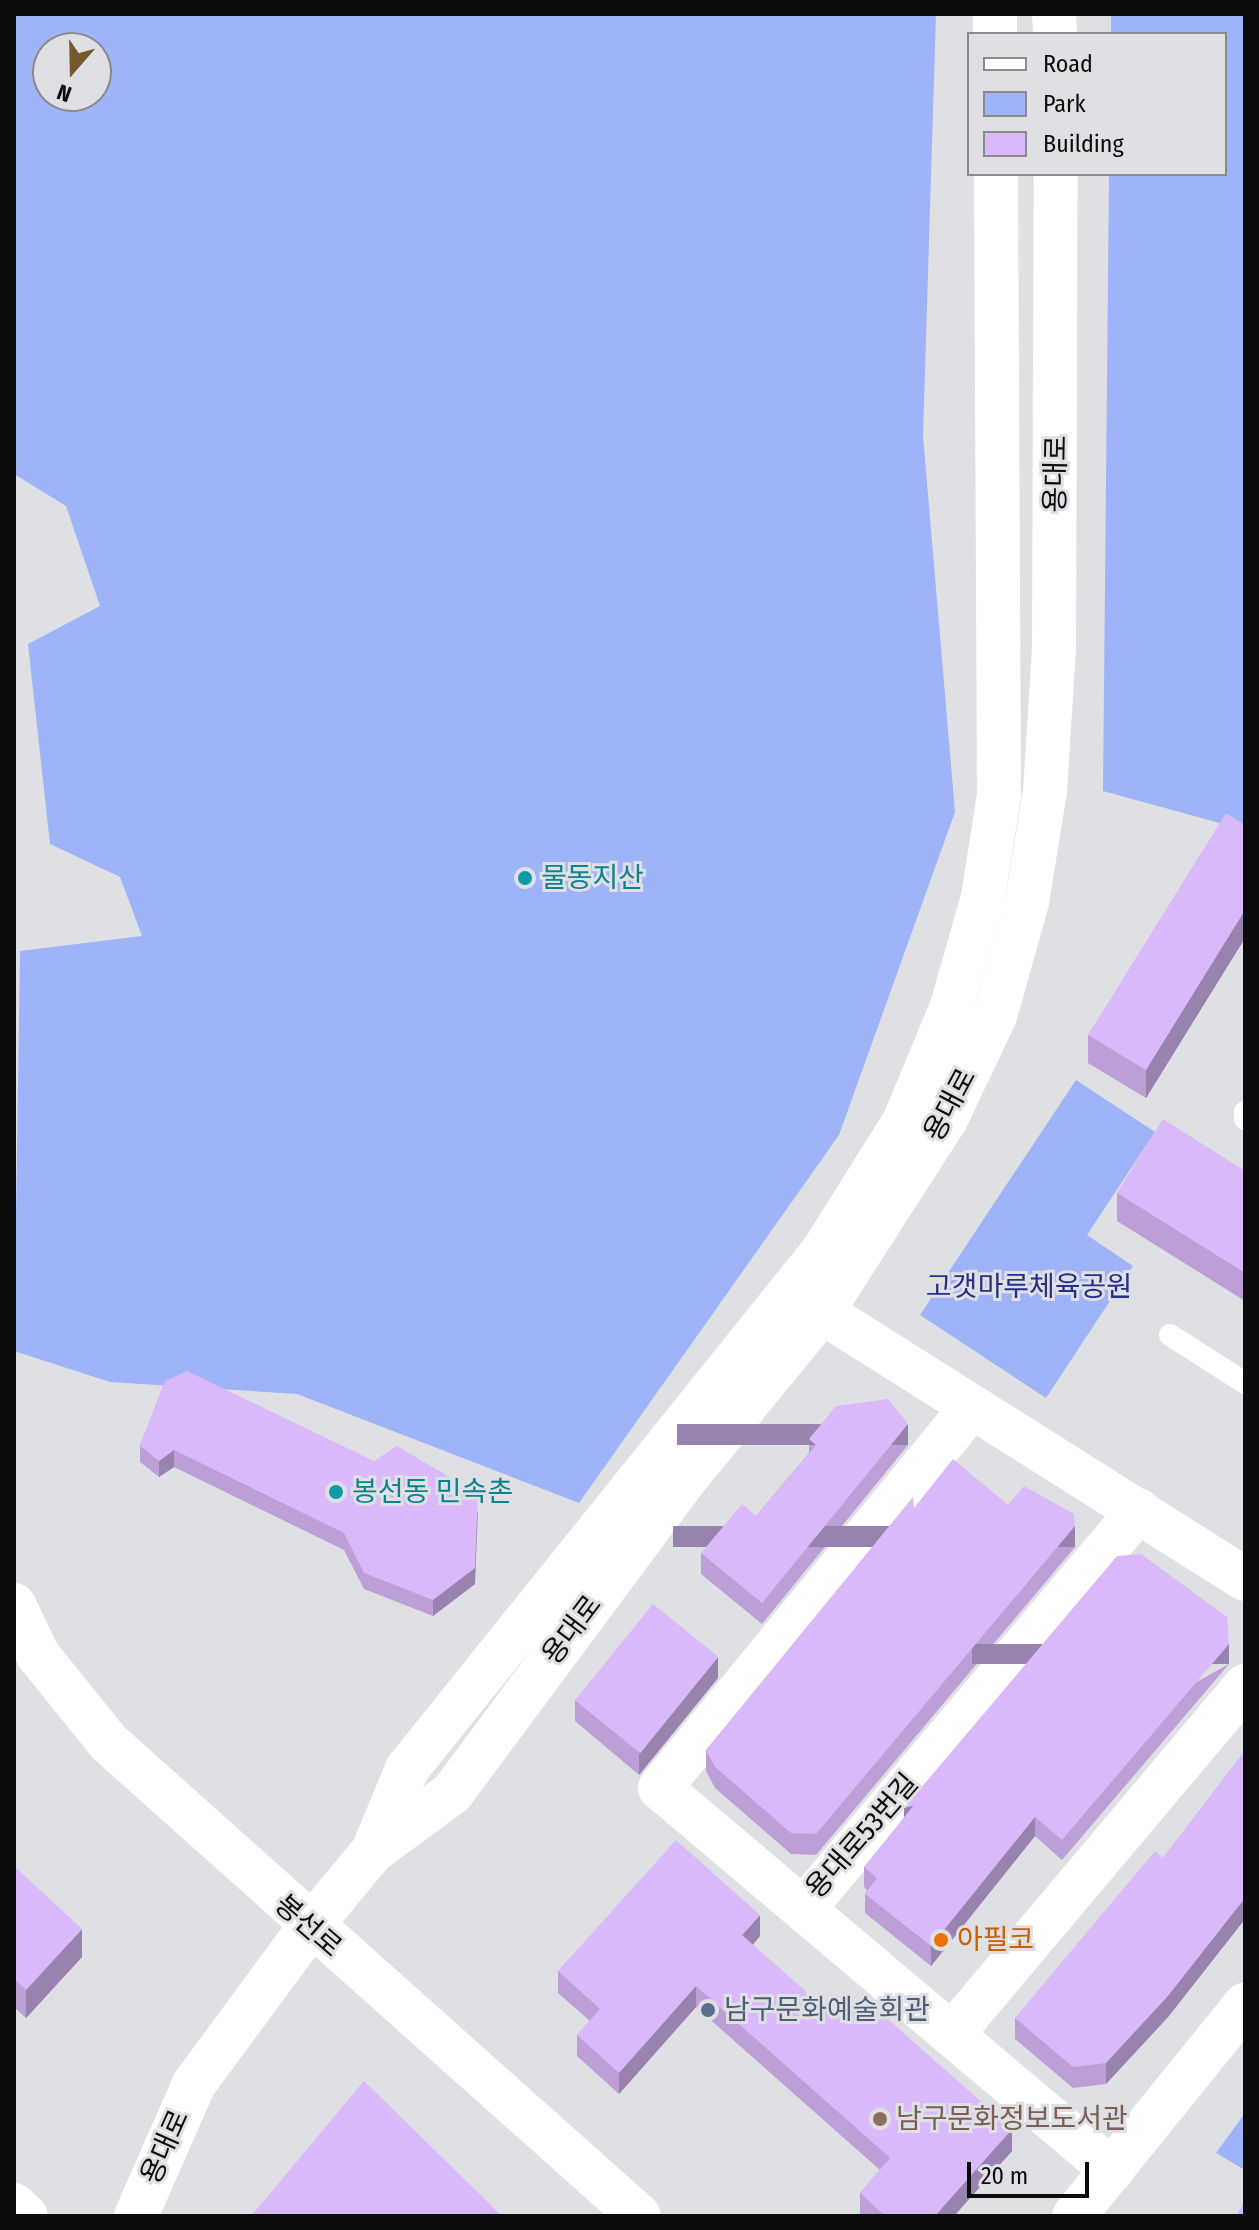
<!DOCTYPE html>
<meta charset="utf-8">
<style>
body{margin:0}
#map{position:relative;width:1259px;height:2230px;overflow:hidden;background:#dfe0e3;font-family:"Fira Sans Condensed","Noto Sans KR",sans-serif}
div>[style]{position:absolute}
.green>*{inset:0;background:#9fb3f8}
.service>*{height:22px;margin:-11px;padding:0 11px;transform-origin:11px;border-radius:11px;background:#fff}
.minor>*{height:44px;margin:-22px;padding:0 22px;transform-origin:22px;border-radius:22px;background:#fff}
.tertiary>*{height:44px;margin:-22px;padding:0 22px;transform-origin:22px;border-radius:22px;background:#fff}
.secondary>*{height:44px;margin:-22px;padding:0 22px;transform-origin:22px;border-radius:22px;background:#fff}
.wall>*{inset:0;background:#bb9fd6}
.shaded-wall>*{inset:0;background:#9882ae;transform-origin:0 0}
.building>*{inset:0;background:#d9b9f9;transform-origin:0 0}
.dots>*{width:22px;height:22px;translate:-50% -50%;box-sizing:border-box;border:4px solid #dfe0e3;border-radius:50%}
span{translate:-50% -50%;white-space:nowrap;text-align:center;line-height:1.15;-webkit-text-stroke:6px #dfe0e3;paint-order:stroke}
.street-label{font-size:28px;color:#0c0c0d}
.culture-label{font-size:28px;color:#0d838f}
.left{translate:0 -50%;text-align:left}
.park-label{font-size:28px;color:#253089}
.food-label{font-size:28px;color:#c56008}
.service-label{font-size:28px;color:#4e5e75}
.education-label{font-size:28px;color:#785e54}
.frame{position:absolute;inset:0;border:16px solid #0c0c0d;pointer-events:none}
.legend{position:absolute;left:967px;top:32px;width:260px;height:144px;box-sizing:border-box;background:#dfe0e3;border:2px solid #8b8b8d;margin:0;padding:10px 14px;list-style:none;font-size:24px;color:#0c0c0d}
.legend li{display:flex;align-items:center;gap:16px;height:40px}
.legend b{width:40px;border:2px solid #8b8b8d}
.north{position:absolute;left:32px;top:32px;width:80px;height:80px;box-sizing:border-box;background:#dfe0e3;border:2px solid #8b8b8d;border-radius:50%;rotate:200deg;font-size:22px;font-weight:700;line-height:32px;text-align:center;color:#0c0c0d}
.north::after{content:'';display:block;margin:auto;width:28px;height:36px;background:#75592c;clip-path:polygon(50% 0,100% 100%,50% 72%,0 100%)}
.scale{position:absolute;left:967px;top:2162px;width:122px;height:36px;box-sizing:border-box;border:4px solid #0c0c0d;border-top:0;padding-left:10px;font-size:24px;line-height:28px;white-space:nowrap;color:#0c0c0d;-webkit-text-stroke:6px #dfe0e3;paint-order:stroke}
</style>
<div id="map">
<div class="green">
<i style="clip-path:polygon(evenodd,14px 14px,936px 14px,923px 436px,955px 812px,839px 1135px,579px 1503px,297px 1394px,110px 1382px,14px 1351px,20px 951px,142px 936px,120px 877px,50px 844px,28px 644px,100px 606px,66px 506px,14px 474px,14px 14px,48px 48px,96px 48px,96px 96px,48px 96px,48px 48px)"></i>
<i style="clip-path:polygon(1111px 14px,1245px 14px,1245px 830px,1103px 791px,1109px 174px,1225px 174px,1225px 34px,1111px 34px)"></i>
<i style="clip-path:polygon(1076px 1080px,1155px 1132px,1087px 1235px,1133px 1266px,1046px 1398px,920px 1315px)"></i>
<i style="clip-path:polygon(1245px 2113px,1245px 2170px,1216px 2153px)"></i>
</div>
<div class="service">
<i style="left:1245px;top:1112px;width:7px;rotate:90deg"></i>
<i style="left:1170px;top:1335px;width:89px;rotate:32.6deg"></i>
</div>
<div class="minor">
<i style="left:822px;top:1312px;width:500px;rotate:32.26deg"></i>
<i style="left:971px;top:1408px;width:491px;rotate:129.3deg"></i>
<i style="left:660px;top:1788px;width:592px;rotate:40.2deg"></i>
<i style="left:806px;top:1906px;width:517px;rotate:-49.94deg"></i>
<i style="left:953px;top:2033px;width:454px;rotate:-49.9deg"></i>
<i style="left:14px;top:2205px;width:16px;rotate:43deg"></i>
</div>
<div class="tertiary">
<i style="left:995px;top:14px;width:20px;rotate:90deg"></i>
<i style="left:1054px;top:14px;width:20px;rotate:87deg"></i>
<i style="left:373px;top:1851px;width:89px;rotate:-67.5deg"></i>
<i style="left:407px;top:1769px;width:664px;rotate:-51.23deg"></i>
<i style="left:823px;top:1251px;width:152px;rotate:-57.9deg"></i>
<i style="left:904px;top:1122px;width:126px;rotate:-67.5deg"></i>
<i style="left:952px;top:1006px;width:113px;rotate:-74.1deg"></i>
<i style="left:983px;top:897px;width:103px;rotate:-81.1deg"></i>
<i style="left:999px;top:795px;width:621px;rotate:-90.28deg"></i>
<i style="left:136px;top:2216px;width:144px;rotate:-66.3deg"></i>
<i style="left:194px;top:2084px;width:194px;rotate:-53.6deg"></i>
<i style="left:309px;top:1928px;width:100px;rotate:-50.3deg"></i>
<i style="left:373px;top:1851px;width:98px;rotate:-36.3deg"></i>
<i style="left:452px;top:1793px;width:386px;rotate:-53.4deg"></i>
<i style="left:682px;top:1483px;width:221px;rotate:-50.7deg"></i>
<i style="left:822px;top:1312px;width:229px;rotate:-57.3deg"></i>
<i style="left:946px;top:1119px;width:114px;rotate:-64.6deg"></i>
<i style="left:995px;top:1016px;width:118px;rotate:-74.3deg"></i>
<i style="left:1027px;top:902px;width:112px;rotate:-80.8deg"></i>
<i style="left:1045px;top:791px;width:142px;rotate:-86.4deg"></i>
<i style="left:1054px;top:649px;width:475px;rotate:-89.8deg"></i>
<i style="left:1074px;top:2216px;width:272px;rotate:-51deg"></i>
</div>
<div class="secondary">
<i style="left:14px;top:1605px;width:55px;rotate:64.4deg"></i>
<i style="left:38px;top:1655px;width:113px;rotate:51.1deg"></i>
<i style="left:109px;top:1743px;width:710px;rotate:41.75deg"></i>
</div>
<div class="wall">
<i style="clip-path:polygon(1245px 825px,1245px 938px,1146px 1098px,1088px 1063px,1088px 1035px)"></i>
<i style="clip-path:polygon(1245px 1171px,1245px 1301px,1117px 1221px,1117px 1193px)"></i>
<i style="clip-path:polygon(165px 1381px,475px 1584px,433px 1616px,364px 1589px,344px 1550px,174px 1467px,159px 1477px,140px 1462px,140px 1446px)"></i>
<i style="clip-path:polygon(809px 1439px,908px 1445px,762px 1624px,701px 1574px,701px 1553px,756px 1516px,809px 1453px)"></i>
<i style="clip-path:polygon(1008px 1505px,1075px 1547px,816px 1855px,791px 1854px,715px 1788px,706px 1771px,706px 1750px,914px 1508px)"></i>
<i style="clip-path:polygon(1229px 1664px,1062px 1860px,1035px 1836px,931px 1966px,865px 1913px,865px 1894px,867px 1890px,864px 1887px,864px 1867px)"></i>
<i style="clip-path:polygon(718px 1678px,639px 1775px,575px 1721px,575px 1700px)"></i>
<i style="clip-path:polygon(1245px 1751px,1245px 1919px,1168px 2017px,1106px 2084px,1073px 2088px,1015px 2039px,1015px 2018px,1163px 1858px)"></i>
<i style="clip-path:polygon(14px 1866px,82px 1957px,26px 2018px,14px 2007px)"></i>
<i style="clip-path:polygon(760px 1936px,753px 1945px,824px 2008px,1012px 2151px,954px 2216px,861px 2216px,860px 2214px,860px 2193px,880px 2170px,696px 2007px,619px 2094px,577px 2056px,577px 2035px,590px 2021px,558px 1993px,558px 1971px)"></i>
</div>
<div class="shaded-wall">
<i style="clip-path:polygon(1245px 910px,1245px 938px,1146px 1098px,1146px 1070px)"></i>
<i style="left:908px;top:1424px;width:21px;height:231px;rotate:90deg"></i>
<i style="clip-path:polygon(174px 1450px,174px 1467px,159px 1477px,159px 1461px)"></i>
<i style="clip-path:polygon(478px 1511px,475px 1584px,433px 1616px,433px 1600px)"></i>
<i style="left:1075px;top:1526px;width:21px;height:402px;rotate:90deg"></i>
<i style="left:1229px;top:1644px;width:20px;height:257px;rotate:90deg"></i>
<i style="clip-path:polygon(718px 1657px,718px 1678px,639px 1775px,639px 1754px)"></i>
<i style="clip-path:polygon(914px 1805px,904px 1828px,904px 1808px)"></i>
<i style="clip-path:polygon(1035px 1817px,1035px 1836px,931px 1966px,931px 1946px)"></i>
<i style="clip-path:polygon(1245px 1898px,1245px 1919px,1168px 2017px,1106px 2084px,1106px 2063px)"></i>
<i style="clip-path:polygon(760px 1915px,760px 1936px,742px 1957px,742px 1935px)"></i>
<i style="clip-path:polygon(82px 1929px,82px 1957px,26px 2018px,26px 1990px)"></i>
<i style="clip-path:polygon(696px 1986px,696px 2007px,619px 2094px,619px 2073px)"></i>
<i style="clip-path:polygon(1012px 2129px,1012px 2151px,954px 2216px,935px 2216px)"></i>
</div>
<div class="building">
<i style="clip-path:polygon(1226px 813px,1245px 825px,1245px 910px,1146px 1070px,1088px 1035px)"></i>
<i style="clip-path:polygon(1163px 1119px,1245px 1171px,1245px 1273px,1117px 1193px)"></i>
<i style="clip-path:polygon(187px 1371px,374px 1461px,397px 1446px,478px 1494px,475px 1568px,433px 1600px,364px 1573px,344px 1533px,174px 1450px,159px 1461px,140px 1446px,165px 1381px)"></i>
<i style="clip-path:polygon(888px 1399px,908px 1424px,762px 1603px,701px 1553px,742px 1504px,756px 1516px,816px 1445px,809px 1439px,836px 1406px)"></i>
<i style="clip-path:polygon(953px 1459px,1008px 1505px,1024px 1486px,1074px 1514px,1075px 1526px,816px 1834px,791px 1833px,715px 1767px,706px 1750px,913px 1497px,914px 1508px)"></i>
<i style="clip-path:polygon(1141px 1554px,1227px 1617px,1229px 1644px,1062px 1840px,1035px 1817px,931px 1946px,865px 1894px,877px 1878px,864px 1867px,914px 1805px,904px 1808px,1117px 1556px)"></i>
<i style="left:653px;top:1604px;width:84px;height:124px;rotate:39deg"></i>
<i style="clip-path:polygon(1245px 1751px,1245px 1898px,1168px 1996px,1106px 2063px,1073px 2067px,1015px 2018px,1155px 1851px,1163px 1858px)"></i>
<i style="clip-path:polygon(676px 1840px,760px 1915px,742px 1935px,824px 2008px,836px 1994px,863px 2018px,873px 2006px,1012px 2129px,935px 2216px,885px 2216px,860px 2193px,890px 2158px,696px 1986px,619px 2073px,577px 2035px,600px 2009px,558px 1971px)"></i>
<i style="clip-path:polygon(14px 1866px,82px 1929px,26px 1990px,14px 1979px)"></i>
<i style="clip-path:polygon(364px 2081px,502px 2216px,251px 2216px)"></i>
<i style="clip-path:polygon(1245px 2200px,1245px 2216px,1236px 2216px)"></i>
</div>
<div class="dots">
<i style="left:525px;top:878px;background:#0f9aa8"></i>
<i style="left:336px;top:1492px;background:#0f9aa8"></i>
<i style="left:941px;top:1940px;background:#e8710a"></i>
<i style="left:708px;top:2010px;background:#5c6f8a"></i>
<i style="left:880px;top:2119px;background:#8d6e63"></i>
</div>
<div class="street-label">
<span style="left:1056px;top:474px;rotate:-89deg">용대로</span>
<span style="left:950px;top:1105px;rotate:-62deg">용대로</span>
<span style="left:572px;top:1630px;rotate:-53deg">용대로</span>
<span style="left:862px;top:1836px;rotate:-49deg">용대로53번길</span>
<span style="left:308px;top:1926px;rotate:41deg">봉선로</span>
<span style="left:165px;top:2147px;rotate:-66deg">용대로</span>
</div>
<div class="culture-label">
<span class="left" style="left:541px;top:878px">물동지산</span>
<span class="left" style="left:352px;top:1492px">봉선동 민속촌</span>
</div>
<div class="park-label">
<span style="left:1029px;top:1287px">고갯마루체육공원</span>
</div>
<div class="food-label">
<span class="left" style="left:957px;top:1940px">아필코</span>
</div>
<div class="service-label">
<span class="left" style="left:724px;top:2010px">남구문화예술회관</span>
</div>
<div class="education-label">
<span class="left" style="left:896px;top:2119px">남구문화정보도서관</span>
</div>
<div class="frame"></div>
<ul class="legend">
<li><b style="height:10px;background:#fff"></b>Road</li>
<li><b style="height:22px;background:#9fb3f8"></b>Park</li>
<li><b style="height:22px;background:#d9b9f9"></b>Building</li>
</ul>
<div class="north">N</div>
<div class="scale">20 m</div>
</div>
